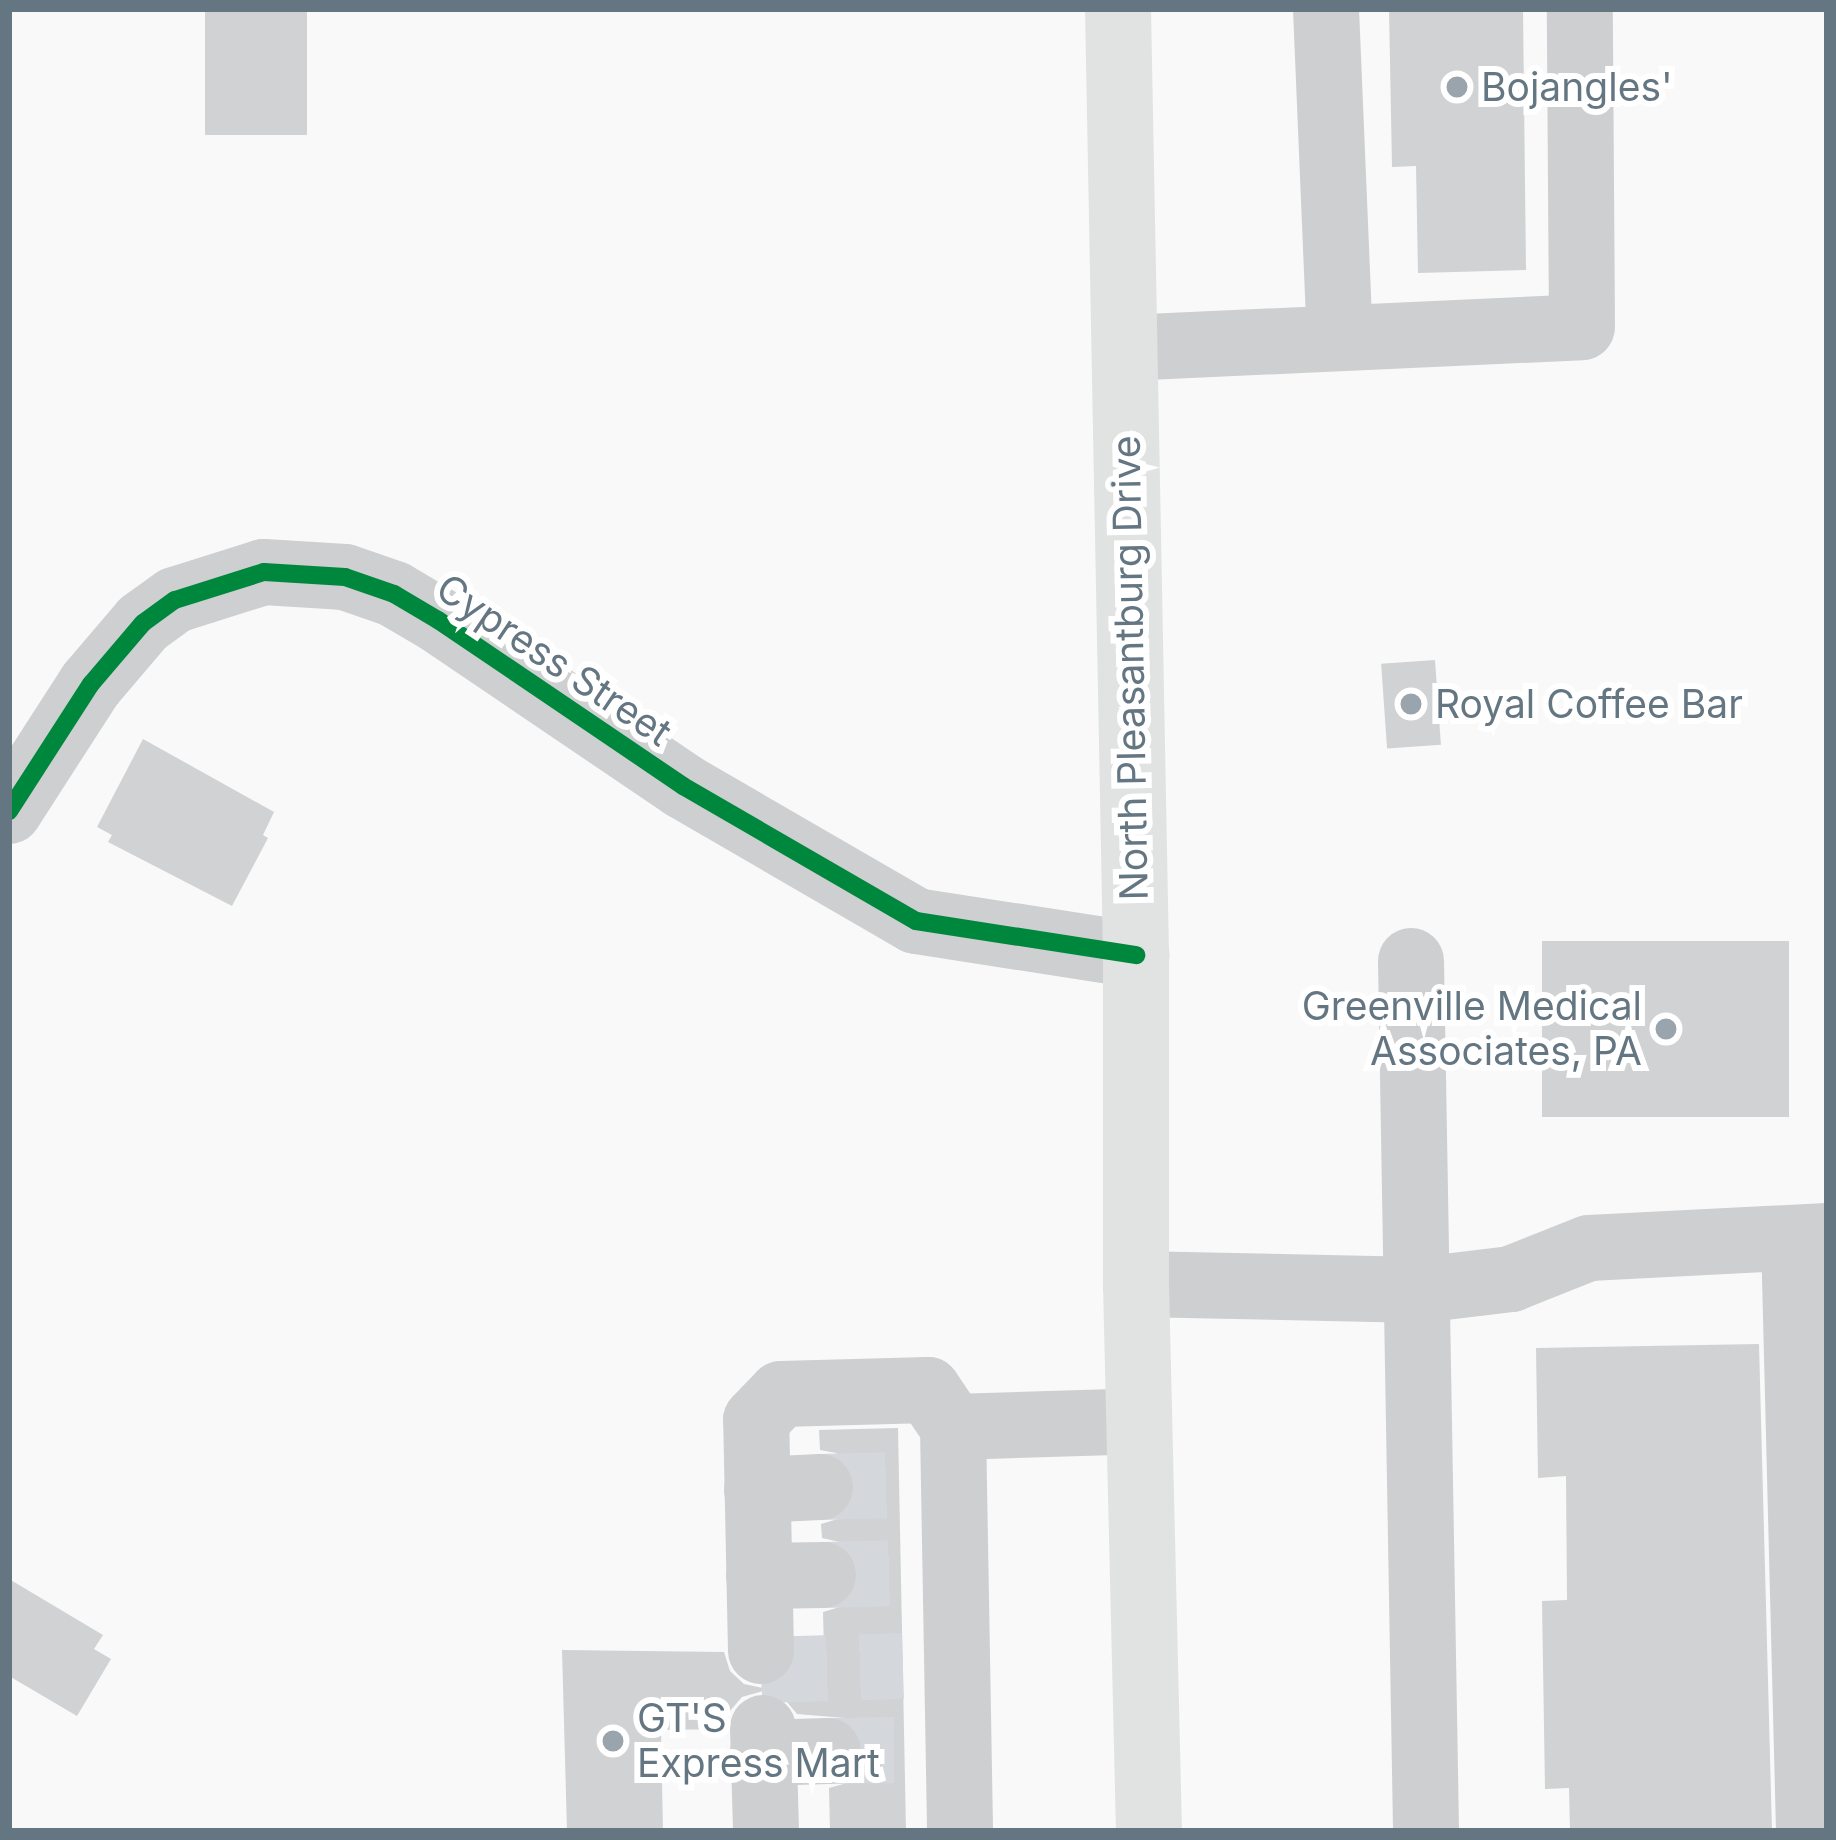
<!DOCTYPE html>
<style>
body{margin:0}
#map{position:relative;width:1836px;height:1840px;overflow:hidden;background:#f9f9f9;font-family:Inter,sans-serif}
div>[style]{position:absolute}
.building>*{inset:0;background:#d0d2d3;transform-origin:0 0}
.minor-tunnel>*{height:66px;margin-top:-33px;transform-origin:0;background:repeating-linear-gradient(90deg,#d4d8dc 0 66px,transparent 0 99px)}
.minor>*{height:66px;margin:-33px;padding:0 33px;transform-origin:33px;border-radius:33px;background:#cecfd0}
.major>*{height:66px;margin:-33px;padding:0 33px;transform-origin:33px;border-radius:33px;background:#e1e2e2}
.cycleway>*{height:18px;margin:-9px;padding:0 9px;transform-origin:9px;border-radius:9px;background:#00873e}
.dots>*{width:33px;height:33px;translate:-50% -50%;box-sizing:border-box;border:6px solid #fff;border-radius:50%}
span{translate:-50% -50%;white-space:nowrap;text-align:center;line-height:1.15;-webkit-text-stroke:12px #fff;paint-order:stroke}
.poi-label{font-size:39px;color:#657683}
.left{translate:0 -50%;text-align:left}
.right{translate:-100% -50%;text-align:right}
.street-label{font-size:39px;color:#657683}
.frame{position:absolute;inset:0;border:12px solid #657683;pointer-events:none}
</style>
<div id="map">
<div class="building">
<i style="left:205px;top:9px;width:102px;height:126px"></i>
<i style="clip-path:polygon(1389px 9px,1523px 9px,1526px 270px,1418px 273px,1416px 166px,1392px 167px)"></i>
<i style="left:1435px;top:660px;width:85px;height:54px;rotate:86deg"></i>
<i style="clip-path:polygon(143px 739px,274px 812px,263px 835px,268px 838px,232px 906px,108px 842px,112px 835px,97px 827px)"></i>
<i style="left:1542px;top:941px;width:247px;height:176px"></i>
<i style="clip-path:polygon(1759px 1344px,1772px 1831px,1570px 1831px,1569px 1788px,1545px 1789px,1542px 1601px,1567px 1600px,1566px 1476px,1538px 1478px,1536px 1348px)"></i>
<i style="clip-path:polygon(898px 1428px,906px 1831px,830px 1831px,829px 1788px,847px 1783px,860px 1770px,865px 1751px,860px 1732px,845px 1718px,797px 1714px,782px 1696px,763px 1691px,742px 1697px,730px 1711px,726px 1729px,661px 1730px,663px 1831px,567px 1831px,562px 1650px,724px 1652px,730px 1671px,744px 1684px,763px 1688px,781px 1682px,794px 1668px,798px 1650px,824px 1650px,823px 1612px,843px 1606px,856px 1592px,860px 1576px,854px 1555px,840px 1542px,822px 1538px,821px 1524px,841px 1518px,854px 1503px,857px 1486px,851px 1466px,836px 1453px,820px 1450px,819px 1430px)"></i>
<i style="clip-path:polygon(9px 1579px,103px 1635px,94px 1649px,111px 1659px,77px 1716px,9px 1676px)"></i>
</div>
<div class="minor-tunnel">
<i style="left:820px;top:1487px;width:79px;rotate:-1.5deg"></i>
<i style="left:823px;top:1575px;width:78px;rotate:-1.5deg"></i>
<i style="left:761px;top:1670px;width:142px;rotate:-1.6deg"></i>
<i style="left:828px;top:1751px;width:76px;rotate:-0.8deg"></i>
</div>
<div class="minor">
<i style="left:1326px;top:9px;width:329px;rotate:87.6deg"></i>
<i style="left:1125px;top:348px;width:457px;rotate:-2.6deg"></i>
<i style="left:1582px;top:327px;width:318px;rotate:-90.4deg"></i>
<i style="left:9px;top:811px;width:151px;rotate:-57.2deg"></i>
<i style="left:91px;top:684px;width:80px;rotate:-49.6deg"></i>
<i style="left:143px;top:623px;width:39px;rotate:-36deg"></i>
<i style="left:175px;top:600px;width:93px;rotate:-17.5deg"></i>
<i style="left:264px;top:572px;width:81px;rotate:3.5deg"></i>
<i style="left:345px;top:577px;width:52px;rotate:19.1deg"></i>
<i style="left:394px;top:594px;width:51px;rotate:30.6deg"></i>
<i style="left:438px;top:620px;width:296px;rotate:34.1deg"></i>
<i style="left:683px;top:786px;width:269px;rotate:30.1deg"></i>
<i style="left:916px;top:921px;width:223px;rotate:8.8deg"></i>
<i style="left:1411px;top:961px;width:870px;rotate:89.01deg"></i>
<i style="left:1794px;top:1238px;width:593px;rotate:88.55deg"></i>
<i style="left:1136px;top:1284px;width:284px;rotate:1.2deg"></i>
<i style="left:1420px;top:1290px;width:92px;rotate:-6.9deg"></i>
<i style="left:1511px;top:1279px;width:84px;rotate:-21.7deg"></i>
<i style="left:1589px;top:1248px;width:238px;rotate:-2.9deg"></i>
<i style="left:953px;top:1427px;width:404px;rotate:89deg"></i>
<i style="left:757px;top:1490px;width:63px;rotate:-2.7deg"></i>
<i style="left:759px;top:1576px;width:64px;rotate:-0.9deg"></i>
<i style="left:761px;top:1651px;width:231px;rotate:-91.2deg"></i>
<i style="left:756px;top:1420px;width:36px;rotate:-46deg"></i>
<i style="left:781px;top:1394px;width:147px;rotate:-1.6deg"></i>
<i style="left:928px;top:1390px;width:45px;rotate:56deg"></i>
<i style="left:953px;top:1427px;width:186px;rotate:-1.8deg"></i>
<i style="left:763px;top:1728px;width:103px;rotate:88.3deg"></i>
<i style="left:763px;top:1753px;width:65px;rotate:-1.8deg"></i>
</div>
<div class="major">
<i style="left:1118px;top:9px;width:946px;rotate:88.91deg"></i>
<i style="left:1136px;top:955px;width:329px;rotate:90deg"></i>
<i style="left:1136px;top:1284px;width:547px;rotate:88.64deg"></i>
</div>
<div class="cycleway">
<i style="left:9px;top:811px;width:151px;rotate:-57.2deg"></i>
<i style="left:91px;top:684px;width:80px;rotate:-49.6deg"></i>
<i style="left:143px;top:623px;width:39px;rotate:-36deg"></i>
<i style="left:175px;top:600px;width:93px;rotate:-17.5deg"></i>
<i style="left:264px;top:572px;width:81px;rotate:3.5deg"></i>
<i style="left:345px;top:577px;width:52px;rotate:19.1deg"></i>
<i style="left:394px;top:594px;width:51px;rotate:30.6deg"></i>
<i style="left:438px;top:620px;width:296px;rotate:34.1deg"></i>
<i style="left:683px;top:786px;width:269px;rotate:30.1deg"></i>
<i style="left:916px;top:921px;width:223px;rotate:8.8deg"></i>
</div>
<div class="dots">
<i style="left:1457px;top:87px;background:#99a4ac"></i>
<i style="left:1411px;top:704px;background:#99a4ac"></i>
<i style="left:1666px;top:1029px;background:#99a4ac"></i>
<i style="left:613px;top:1741px;background:#99a4ac"></i>
</div>
<div class="poi-label">
<span class="left" style="left:1481px;top:87px">Bojangles'</span>
<span class="left" style="left:1435px;top:704px">Royal Coffee Bar</span>
<span class="right" style="left:1642px;top:1029px">Greenville Medical<br>Associates, PA</span>
<span class="left" style="left:637px;top:1741px">GT'S<br>Express Mart</span>
</div>
<div class="street-label">
<span style="left:554px;top:660px;rotate:34deg">Cypress Street</span>
<span style="left:1130px;top:668px;rotate:-91deg">North Pleasantburg Drive</span>
</div>
<div class="frame"></div>
</div>
